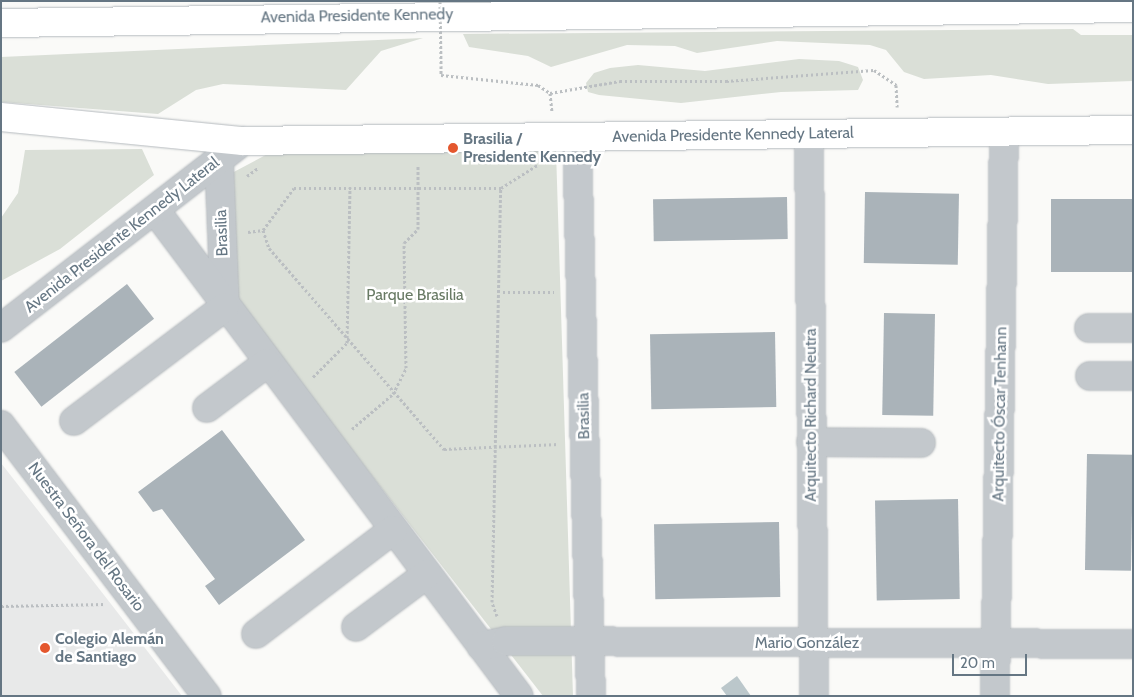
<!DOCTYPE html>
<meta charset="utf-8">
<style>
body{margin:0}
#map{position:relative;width:1134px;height:697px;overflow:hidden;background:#fafaf8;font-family:Cabin,sans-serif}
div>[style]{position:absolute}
.built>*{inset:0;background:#e8e9e9}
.green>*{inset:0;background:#dadfd7}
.water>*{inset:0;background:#bbc7cb}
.building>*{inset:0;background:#aab3b9;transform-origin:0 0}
.path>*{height:3px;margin-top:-1.5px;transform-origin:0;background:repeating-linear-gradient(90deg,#bbbfc2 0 2.5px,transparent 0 5px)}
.roads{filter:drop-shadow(0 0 1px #b5babe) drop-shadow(0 0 1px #b5babe)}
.minor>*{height:28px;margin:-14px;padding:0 14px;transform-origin:14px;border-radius:14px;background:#c3c8cc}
.major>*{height:28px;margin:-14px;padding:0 14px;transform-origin:14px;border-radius:14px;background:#fff}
.highway>*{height:28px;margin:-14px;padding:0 14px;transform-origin:14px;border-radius:14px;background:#fff}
.path-bridge>*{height:3px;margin-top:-1.5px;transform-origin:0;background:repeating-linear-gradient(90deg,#bbbfc2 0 2.5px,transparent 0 5px)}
.dots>*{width:14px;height:14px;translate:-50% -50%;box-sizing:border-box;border:2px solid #fff;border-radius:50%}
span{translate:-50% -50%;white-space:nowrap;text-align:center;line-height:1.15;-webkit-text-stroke:5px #fff;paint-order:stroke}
.street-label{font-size:16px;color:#657683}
.poi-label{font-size:16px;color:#657683;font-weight:700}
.left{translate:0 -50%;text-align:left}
.park-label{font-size:16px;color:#687a64}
.frame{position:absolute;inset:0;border:2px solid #657683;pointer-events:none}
.scale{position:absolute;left:952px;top:654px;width:75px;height:22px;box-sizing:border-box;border:2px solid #657683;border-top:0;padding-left:6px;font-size:15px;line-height:18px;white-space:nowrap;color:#657683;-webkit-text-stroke:4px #fff;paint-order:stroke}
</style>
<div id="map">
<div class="built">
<i style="clip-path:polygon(1px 463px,111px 604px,182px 696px,1px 696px)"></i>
</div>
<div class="green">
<i style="clip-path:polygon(1073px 29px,1081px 35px,1133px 35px,1133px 81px,1048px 84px,991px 75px,924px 79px,904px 72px,886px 50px,870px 45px,777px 41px,697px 53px,675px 46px,627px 45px,551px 67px,528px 56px,469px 47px,463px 34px)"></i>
<i style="clip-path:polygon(423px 38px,381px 51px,346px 90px,223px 84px,196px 90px,158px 114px,1px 102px,1px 57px)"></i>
<i style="clip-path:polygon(799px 59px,839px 61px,858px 67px,863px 80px,858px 90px,781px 92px,681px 103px,599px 95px,588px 92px,586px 83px,594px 73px,610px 68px,638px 65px,705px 71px)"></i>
<i style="clip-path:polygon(142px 149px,154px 175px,60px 249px,1px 281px,1px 218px,18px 193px,25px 150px)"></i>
<i style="clip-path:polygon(275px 150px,556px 150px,573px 696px,543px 696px,246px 314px,237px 295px,230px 174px)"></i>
</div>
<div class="water">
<i style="clip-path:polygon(737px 676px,751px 696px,727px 696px,721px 688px)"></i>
</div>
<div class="building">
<i style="left:865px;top:192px;width:94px;height:71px;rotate:1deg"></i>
<i style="left:787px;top:197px;width:42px;height:134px;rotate:89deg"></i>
<i style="left:1133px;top:199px;width:73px;height:82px;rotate:90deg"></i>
<i style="left:127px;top:284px;width:44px;height:143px;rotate:52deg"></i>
<i style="left:884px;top:313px;width:51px;height:102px;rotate:1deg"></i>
<i style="left:775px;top:332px;width:75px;height:125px;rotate:89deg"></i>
<i style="clip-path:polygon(222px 430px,305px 540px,219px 605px,205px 586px,215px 579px,162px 509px,153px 512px,138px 492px)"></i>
<i style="left:1087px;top:454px;width:46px;height:116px;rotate:1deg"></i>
<i style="left:958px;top:499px;width:100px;height:83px;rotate:89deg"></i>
<i style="left:779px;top:522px;width:75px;height:125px;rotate:89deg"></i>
</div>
<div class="path">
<i style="left:441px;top:66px;width:9px;rotate:90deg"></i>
<i style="left:441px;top:75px;width:98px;rotate:5.9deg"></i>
<i style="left:538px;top:85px;width:14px;rotate:34deg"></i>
<i style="left:550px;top:93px;width:19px;rotate:84deg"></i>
<i style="left:550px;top:93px;width:71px;rotate:-9.7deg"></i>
<i style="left:620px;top:81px;width:106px"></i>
<i style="left:726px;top:81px;width:148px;rotate:-4.3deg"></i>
<i style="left:874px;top:70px;width:27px;rotate:34deg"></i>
<i style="left:896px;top:85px;width:22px;rotate:87deg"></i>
<i style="left:247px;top:176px;width:14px;rotate:-36deg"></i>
<i style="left:263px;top:230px;width:52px;rotate:-53.6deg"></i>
<i style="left:294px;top:188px;width:207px"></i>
<i style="left:501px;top:188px;width:45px;rotate:-32.3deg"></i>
<i style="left:248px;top:232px;width:15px;rotate:-8deg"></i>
<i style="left:263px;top:230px;width:19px;rotate:72deg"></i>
<i style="left:269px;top:248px;width:267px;rotate:49deg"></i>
<i style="left:444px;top:449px;width:115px;rotate:-2.5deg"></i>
<i style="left:503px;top:292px;width:51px"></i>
<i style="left:313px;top:377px;width:48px;rotate:-45deg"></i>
<i style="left:347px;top:343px;width:156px;rotate:-88.9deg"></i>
<i style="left:352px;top:429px;width:54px;rotate:-40.5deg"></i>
<i style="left:393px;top:394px;width:29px;rotate:-63deg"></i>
<i style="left:406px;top:368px;width:125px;rotate:-90.9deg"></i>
<i style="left:404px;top:243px;width:20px;rotate:-45deg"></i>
<i style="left:418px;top:229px;width:64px;rotate:-90deg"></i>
<i style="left:1px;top:606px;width:105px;rotate:-1.1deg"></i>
<i style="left:497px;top:616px;width:15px;rotate:-110deg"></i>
<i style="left:492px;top:602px;width:414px;rotate:-88.8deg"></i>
</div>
<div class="roads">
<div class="minor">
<i style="left:809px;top:134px;width:562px;rotate:89.49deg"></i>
<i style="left:577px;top:137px;width:559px;rotate:88.57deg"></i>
<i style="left:219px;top:160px;width:147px;rotate:87.7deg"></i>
<i style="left:155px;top:210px;width:607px;rotate:53.17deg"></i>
<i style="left:1px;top:328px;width:306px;rotate:-37.7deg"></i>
<i style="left:1089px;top:328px;width:44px"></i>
<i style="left:1090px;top:376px;width:43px"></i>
<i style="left:207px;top:408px;width:75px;rotate:-36.9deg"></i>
<i style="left:74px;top:421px;width:189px;rotate:-37.1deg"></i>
<i style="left:1px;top:425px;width:340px;rotate:52.8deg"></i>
<i style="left:811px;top:442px;width:110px;rotate:0.5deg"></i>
<i style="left:356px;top:627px;width:89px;rotate:-36.7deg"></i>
<i style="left:256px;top:634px;width:172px;rotate:-37.2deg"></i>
<i style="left:481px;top:646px;width:25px;rotate:-11deg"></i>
<i style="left:506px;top:641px;width:627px;rotate:0.27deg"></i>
<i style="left:995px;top:696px;width:564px;rotate:-89.09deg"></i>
</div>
<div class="major">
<i style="left:1px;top:117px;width:243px;rotate:5.7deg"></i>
<i style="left:243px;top:141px;width:890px;rotate:-0.71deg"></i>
</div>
<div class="highway">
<i style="left:1px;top:23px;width:1132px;rotate:-0.76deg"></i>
</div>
</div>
<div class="path-bridge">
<i style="left:440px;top:1px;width:65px;rotate:89.1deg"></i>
</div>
<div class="dots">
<i style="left:453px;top:148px;background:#e4572e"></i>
<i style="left:45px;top:648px;background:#e4572e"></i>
</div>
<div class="street-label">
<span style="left:357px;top:16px;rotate:-1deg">Avenida Presidente Kennedy</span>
<span style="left:733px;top:135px;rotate:-1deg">Avenida Presidente Kennedy Lateral</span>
<span style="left:222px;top:233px;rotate:-92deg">Brasilia</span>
<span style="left:122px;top:235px;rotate:-38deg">Avenida Presidente Kennedy Lateral</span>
<span style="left:1000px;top:414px;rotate:-89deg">Arquitecto Óscar Tenhann</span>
<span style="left:811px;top:415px;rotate:-90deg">Arquitecto Richard Neutra</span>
<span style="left:584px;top:416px;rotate:-91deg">Brasilia</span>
<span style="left:86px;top:537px;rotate:53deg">Nuestra Señora del Rosario</span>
<span style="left:807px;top:643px">Mario González</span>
</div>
<div class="poi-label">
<span class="left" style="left:463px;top:148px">Brasilia /<br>Presidente Kennedy</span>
<span class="left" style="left:55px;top:648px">Colegio Alemán<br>de Santiago</span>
</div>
<div class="park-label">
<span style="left:415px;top:295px">Parque Brasilia</span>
</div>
<div class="frame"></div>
<div class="scale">20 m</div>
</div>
